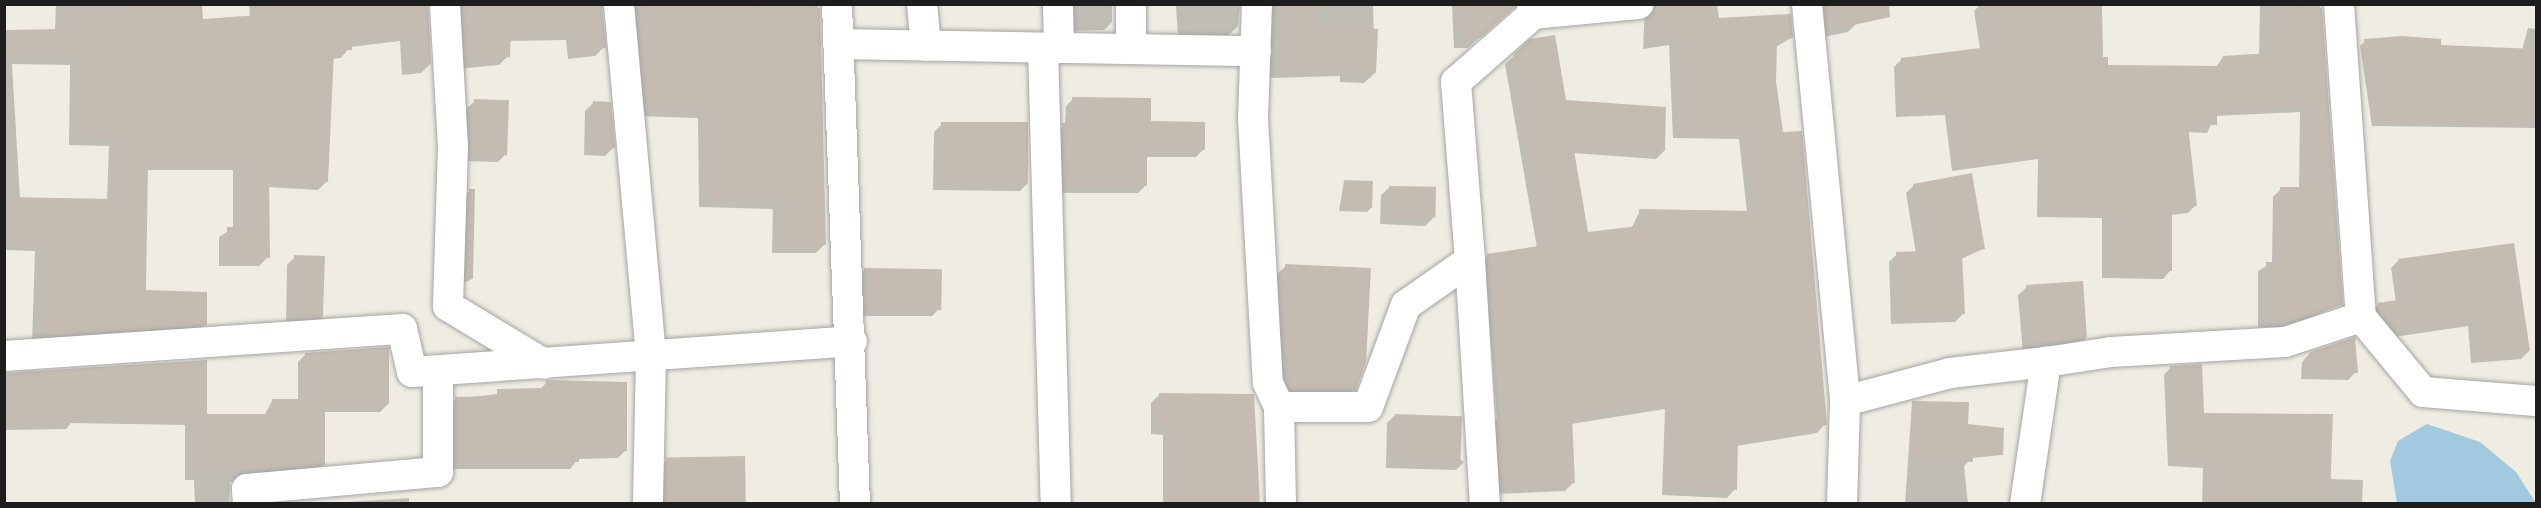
<!DOCTYPE html>
<style>
body{margin:0}
#map{position:relative;width:2541px;height:508px;overflow:hidden;background:#efede3;font-family:Karla,sans-serif}
div>[style]{position:absolute}
.water>*{inset:0;background:#a1c9df}
.shadow>*{inset:0;background:#0003}
.building>*{inset:0;background:#c4bcb2;transform-origin:0 0}
.roads{filter:drop-shadow(0 0 2px #a4a4a4) drop-shadow(0 0 2px #a4a4a4)}
.street>*{height:30px;margin:-15px;padding:0 15px;transform-origin:15px;border-radius:15px;background:#fff}
span{translate:-50% -50%;white-space:nowrap;text-align:center;line-height:1.15;-webkit-text-stroke:4.5px #fff;paint-order:stroke}
.frame{position:absolute;inset:0;border:6px solid #1d1d1d;pointer-events:none}
</style>
<div id="map">
<div class="water">
<i style="clip-path:polygon(2427px 424px,2480px 442px,2516px 472px,2536px 503px,2397px 503px,2390px 461px,2398px 441px)"></i>
</div>
<div class="shadow">
<i style="clip-path:polygon(evenodd,56px 4px,201px 4px,201px 21px,250px 17px,249px 4px,426px 4px,430px 64px,421px 73px,402px 75px,400px 41px,350px 47px,341px 58px,332px 59px,327px 181px,318px 190px,268px 187px,268px 257px,259px 266px,219px 266px,219px 237px,233px 228px,233px 170px,147px 170px,145px 292px,205px 324px,196px 333px,32px 344px,35px 251px,4px 250px,4px 32px,55px 31px,56px 4px,12px 64px,70px 65px,69px 145px,109px 146px,107px 200px,20px 199px,12px 64px)"></i>
<i style="clip-path:polygon(449px 4px,602px 4px,604px 47px,595px 56px,568px 59px,566px 40px,509px 41px,508px 56px,499px 65px,457px 69px)"></i>
<i style="clip-path:polygon(623px 4px,818px 4px,825px 244px,816px 253px,772px 253px,773px 209px,699px 207px,698px 118px,637px 116px)"></i>
<i style="clip-path:polygon(1066px 4px,1112px 4px,1112px 22px,1104px 30px,1068px 31px)"></i>
<i style="clip-path:polygon(1176px 4px,1240px 4px,1238px 26px,1227px 37px,1178px 38px)"></i>
<i style="clip-path:polygon(1259px 4px,1373px 4px,1375px 73px,1364px 83px,1340px 82px,1340px 76px,1270px 78px)"></i>
<i style="clip-path:polygon(1452px 4px,1514px 4px,1468px 48px,1454px 48px)"></i>
<i style="clip-path:polygon(1645px 4px,1716px 4px,1717px 20px,1791px 38px,1776px 47px,1774px 81px,1825px 424px,1817px 433px,1736px 446px,1735px 489px,1727px 498px,1662px 495px,1665px 409px,1571px 424px,1573px 483px,1565px 491px,1494px 494px,1489px 427px,1497px 419px,1487px 293px,1481px 293px,1479px 264px,1488px 256px,1537px 248px,1505px 64px,1514px 56px,1564px 101px,1664px 151px,1656px 159px,1573px 153px,1587px 234px,1631px 229px,1640px 211px,1747px 212px,1739px 139px,1673px 138px,1669px 45px,1643px 49px)"></i>
<i style="clip-path:polygon(1813px 4px,1852px 4px,1856px 24px,1848px 32px,1819px 38px)"></i>
<i style="clip-path:polygon(1981px 4px,2101px 4px,2101px 58px,2106px 66px,2216px 67px,2223px 57px,2259px 55px,2260px 4px,2320px 4px,2341px 304px,2289px 327px,2258px 327px,2258px 271px,2272px 263px,2273px 197px,2281px 189px,2299px 189px,2300px 112px,2215px 116px,2207px 133px,2187px 132px,2196px 205px,2188px 213px,2171px 215px,2170px 271px,2163px 279px,2102px 278px,2102px 218px,2037px 217px,2038px 159px,1952px 171px,1945px 115px,1896px 117px,1894px 67px,1902px 59px,1980px 49px,1974px 11px)"></i>
<i style="clip-path:polygon(2528px 28px,2536px 29px,2536px 128px,2372px 126px,2360px 46px,2365px 41px,2522px 50px)"></i>
<i style="clip-path:polygon(1073px 99px,1150px 123px,1204px 149px,1196px 157px,1146px 157px,1146px 185px,1138px 193px,1057px 193px,1056px 132px,1065px 124px,1066px 106px)"></i>
<i style="clip-path:polygon(475px 101px,506px 154px,498px 162px,465px 161px,466px 109px)"></i>
<i style="clip-path:polygon(593px 103px,613px 148px,605px 156px,584px 155px,585px 111px)"></i>
<i style="clip-path:polygon(942px 124px,1028px 183px,1020px 191px,933px 190px,934px 132px)"></i>
<i style="clip-path:polygon(1344px 181px,1371px 208px,1367px 212px,1339px 211px)"></i>
<i style="clip-path:polygon(1914px 185px,1983px 249px,1961px 259px,1963px 314px,1955px 322px,1891px 324px,1889px 262px,1897px 254px,1916px 253px,1906px 193px)"></i>
<i style="clip-path:polygon(1390px 187px,1433px 218px,1425px 226px,1380px 224px,1381px 195px)"></i>
<i style="clip-path:polygon(470px 191px,472px 279px,463px 283px,465px 195px)"></i>
<i style="clip-path:polygon(295px 257px,322px 316px,314px 324px,286px 326px,287px 265px)"></i>
<i style="clip-path:polygon(2399px 260px,2529px 351px,2521px 359px,2471px 363px,2468px 326px,2387px 338px,2370px 313px,2378px 305px,2396px 302px,2391px 268px)"></i>
<i style="clip-path:polygon(1286px 266px,1355px 389px,1345px 399px,1281px 399px,1276px 275px)"></i>
<i style="clip-path:polygon(864px 270px,940px 308px,932px 316px,858px 316px,856px 278px)"></i>
<i style="clip-path:polygon(2027px 287px,2086px 338px,2078px 346px,2023px 354px,2018px 295px)"></i>
<i style="clip-path:polygon(2355px 339px,2356px 372px,2348px 380px,2301px 379px,2302px 362px,2310px 353px)"></i>
<i style="clip-path:polygon(306px 354px,388px 404px,380px 412px,324px 412px,324px 464px,316px 472px,230px 482px,229px 504px,195px 504px,194px 480px,185px 480px,185px 425px,71px 423px,66px 429px,4px 430px,4px 375px,205px 416px,264px 416px,272px 401px,298px 400px,298px 362px)"></i>
<i style="clip-path:polygon(2171px 367px,2202px 415px,2329px 479px,2363px 480px,2362px 504px,2202px 504px,2203px 468px,2168px 466px,2164px 375px)"></i>
<i style="clip-path:polygon(548px 382px,626px 450px,618px 458px,578px 459px,570px 469px,448px 469px,448px 407px,456px 399px,540px 389px)"></i>
<i style="clip-path:polygon(1159px 395px,1257px 504px,1163px 504px,1163px 435px,1151px 434px,1151px 403px)"></i>
<i style="clip-path:polygon(1912px 403px,1966px 426px,2002px 455px,1972px 458px,1964px 466px,1968px 504px,1905px 504px)"></i>
<i style="clip-path:polygon(1395px 415px,1464px 462px,1456px 470px,1386px 468px,1387px 423px)"></i>
<i style="clip-path:polygon(667px 460px,744px 504px,659px 504px,659px 468px)"></i>
<i style="clip-path:polygon(409px 498px,409px 504px,316px 504px)"></i>
</div>
<div class="building">
<i style="clip-path:polygon(125px 4px,202px 4px,203px 19px,259px 15px,258px 4px,428px 4px,431px 64px,410px 66px,408px 33px,351px 40px,352px 50px,334px 51px,328px 182px,269px 179px,270px 258px,227px 258px,227px 227px,241px 227px,241px 162px,148px 162px,146px 290px,207px 292px,207px 325px,40px 336px,43px 243px,4px 241px,4px 197px,115px 199px,117px 138px,77px 136px,78px 57px,4px 56px,4px 30px,63px 29px,64px 9px,125px 10px)"></i>
<i style="clip-path:polygon(462px 4px,602px 4px,606px 48px,576px 51px,575px 32px,511px 33px,510px 57px,466px 61px)"></i>
<i style="clip-path:polygon(636px 4px,820px 8px,826px 245px,780px 245px,781px 200px,707px 199px,706px 110px,646px 108px)"></i>
<i style="clip-path:polygon(1279px 4px,1317px 4px,1317px 27px,1378px 29px,1376px 73px,1349px 72px,1350px 66px,1280px 68px)"></i>
<i style="clip-path:polygon(1463px 4px,1515px 4px,1515px 7px,1480px 38px,1464px 38px)"></i>
<i style="clip-path:polygon(1656px 4px,1717px 4px,1719px 18px,1791px 14px,1793px 38px,1777px 41px,1776px 81px,1783px 132px,1802px 131px,1827px 425px,1738px 440px,1737px 490px,1669px 488px,1672px 401px,1610px 409px,1572px 418px,1575px 483px,1501px 487px,1497px 417px,1505px 417px,1495px 285px,1489px 286px,1487px 254px,1545px 245px,1513px 55px,1530px 39px,1555px 35px,1566px 100px,1666px 107px,1665px 151px,1573px 145px,1588px 232px,1639px 226px,1639px 209px,1755px 211px,1747px 131px,1681px 130px,1677px 38px,1651px 41px,1648px 18px)"></i>
<i style="clip-path:polygon(1824px 4px,1889px 4px,1890px 17px,1827px 31px)"></i>
<i style="clip-path:polygon(1982px 4px,2102px 4px,2103px 57px,2108px 57px,2108px 65px,2223px 66px,2223px 56px,2270px 53px,2271px 7px,2322px 8px,2343px 305px,2298px 319px,2265px 320px,2266px 262px,2279px 262px,2280px 187px,2306px 187px,2307px 105px,2217px 109px,2217px 125px,2188px 125px,2197px 206px,2172px 208px,2172px 271px,2109px 271px,2109px 211px,2044px 209px,2045px 153px,1959px 164px,1952px 108px,1903px 110px,1901px 58px,1988px 47px)"></i>
<i style="clip-path:polygon(2402px 36px,2441px 39px,2441px 45px,2536px 49px,2536px 123px,2377px 122px,2364px 39px)"></i>
<i style="clip-path:polygon(1072px 97px,1151px 98px,1151px 121px,1205px 122px,1205px 150px,1147px 150px,1147px 186px,1064px 186px,1062px 123px,1072px 123px)"></i>
<i style="left:474px;top:99px;width:35px;height:55px;rotate:2deg"></i>
<i style="clip-path:polygon(593px 101px,611px 102px,615px 148px,592px 148px)"></i>
<i style="left:941px;top:122px;width:87px;height:61px"></i>
<i style="clip-path:polygon(1972px 173px,1985px 249px,1962px 253px,1965px 314px,1899px 317px,1896px 252px,1925px 251px,1913px 184px)"></i>
<i style="left:1344px;top:180px;width:29px;height:27px;rotate:2deg"></i>
<i style="left:1389px;top:186px;width:47px;height:31px;rotate:1deg"></i>
<i style="clip-path:polygon(469px 189px,475px 189px,473px 279px,466px 279px)"></i>
<i style="clip-path:polygon(2514px 243px,2530px 351px,2479px 355px,2476px 318px,2395px 331px,2378px 310px,2377px 303px,2405px 299px,2398px 259px)"></i>
<i style="left:294px;top:255px;width:31px;height:64px;rotate:2deg"></i>
<i style="clip-path:polygon(1285px 264px,1371px 268px,1366px 362px,1356px 390px,1290px 390px,1282px 330px)"></i>
<i style="left:864px;top:268px;width:78px;height:41px;rotate:1deg"></i>
<i style="left:2083px;top:281px;width:57px;height:57px;rotate:86deg"></i>
<i style="clip-path:polygon(2355px 337px,2358px 373px,2309px 371px,2310px 352px)"></i>
<i style="clip-path:polygon(389px 347px,389px 404px,325px 405px,325px 465px,192px 473px,192px 418px,75px 416px,75px 422px,4px 422px,4px 373px,207px 360px,207px 414px,272px 414px,272px 399px,305px 399px,305px 353px)"></i>
<i style="clip-path:polygon(2202px 364px,2204px 413px,2333px 414px,2330px 498px,2265px 496px,2265px 504px,2208px 504px,2210px 461px,2174px 460px,2170px 366px)"></i>
<i style="clip-path:polygon(547px 380px,627px 382px,627px 451px,579px 451px,579px 462px,455px 462px,455px 397px,497px 396px,497px 389px,543px 388px)"></i>
<i style="clip-path:polygon(1159px 393px,1254px 394px,1260px 504px,1170px 504px,1171px 427px,1159px 427px)"></i>
<i style="clip-path:polygon(1912px 401px,1969px 402px,1968px 424px,2004px 428px,2003px 455px,1973px 454px,1973px 462px,1911px 460px)"></i>
<i style="left:1395px;top:414px;width:67px;height:46px;rotate:2deg"></i>
<i style="left:745px;top:456px;width:48px;height:79px;rotate:89deg"></i>
</div>
<div class="roads">
<div class="street">
<i style="left:445px;top:4px;width:142px;rotate:86.8deg"></i>
<i style="left:453px;top:146px;width:160px;rotate:91.8deg"></i>
<i style="left:448px;top:306px;width:112px;rotate:31.1deg"></i>
<i style="left:619px;top:4px;width:354px;rotate:84.8deg"></i>
<i style="left:651px;top:357px;width:147px;rotate:91.2deg"></i>
<i style="left:837px;top:4px;width:500px;rotate:87.94deg"></i>
<i style="left:922px;top:4px;width:42px;rotate:84.6deg"></i>
<i style="left:1058px;top:4px;width:44px;rotate:88.7deg"></i>
<i style="left:1131px;top:4px;width:45px;rotate:90deg"></i>
<i style="left:1257px;top:4px;width:114px;rotate:92deg"></i>
<i style="left:1253px;top:118px;width:265px;rotate:86.8deg"></i>
<i style="left:1268px;top:383px;width:26px;rotate:65deg"></i>
<i style="left:1807px;top:4px;width:399px;rotate:84.5deg"></i>
<i style="left:1845px;top:401px;width:109px;rotate:-14.9deg"></i>
<i style="left:1950px;top:373px;width:97px;rotate:-6.5deg"></i>
<i style="left:2339px;top:4px;width:314px;rotate:86deg"></i>
<i style="left:2361px;top:317px;width:97px;rotate:50.4deg"></i>
<i style="left:2423px;top:392px;width:113px;rotate:4.6deg"></i>
<i style="left:1533px;top:14px;width:106px;rotate:-5.4deg"></i>
<i style="left:838px;top:44px;width:418px;rotate:1deg"></i>
<i style="left:1043px;top:48px;width:456px;rotate:88.4deg"></i>
<i style="left:1470px;top:260px;width:244px;rotate:86.5deg"></i>
<i style="left:4px;top:356px;width:399px;rotate:-3.9deg"></i>
<i style="left:402px;top:329px;width:44px;rotate:76.9deg"></i>
<i style="left:412px;top:372px;width:441px;rotate:-4deg"></i>
<i style="left:248px;top:504px;width:15px;rotate:-94deg"></i>
<i style="left:247px;top:489px;width:192px;rotate:-5.1deg"></i>
<i style="left:438px;top:472px;width:101px;rotate:-90deg"></i>
<i style="left:1281px;top:504px;width:97px;rotate:-91.2deg"></i>
<i style="left:1279px;top:407px;width:89px"></i>
<i style="left:1368px;top:407px;width:109px;rotate:-69.6deg"></i>
<i style="left:1406px;top:305px;width:78px;rotate:-35.1deg"></i>
<i style="left:1470px;top:260px;width:179px;rotate:-94.5deg"></i>
<i style="left:1456px;top:82px;width:103px;rotate:-41.4deg"></i>
<i style="left:1533px;top:14px;width:10px;rotate:-96deg"></i>
<i style="left:1842px;top:504px;width:103px;rotate:-88.3deg"></i>
<i style="left:2025px;top:504px;width:144px;rotate:-81.6deg"></i>
<i style="left:2046px;top:362px;width:66px;rotate:-8.7deg"></i>
<i style="left:2111px;top:352px;width:174px;rotate:-3.3deg"></i>
<i style="left:2285px;top:342px;width:80px;rotate:-18.2deg"></i>
</div>
</div>
<div class="frame"></div>
</div>
